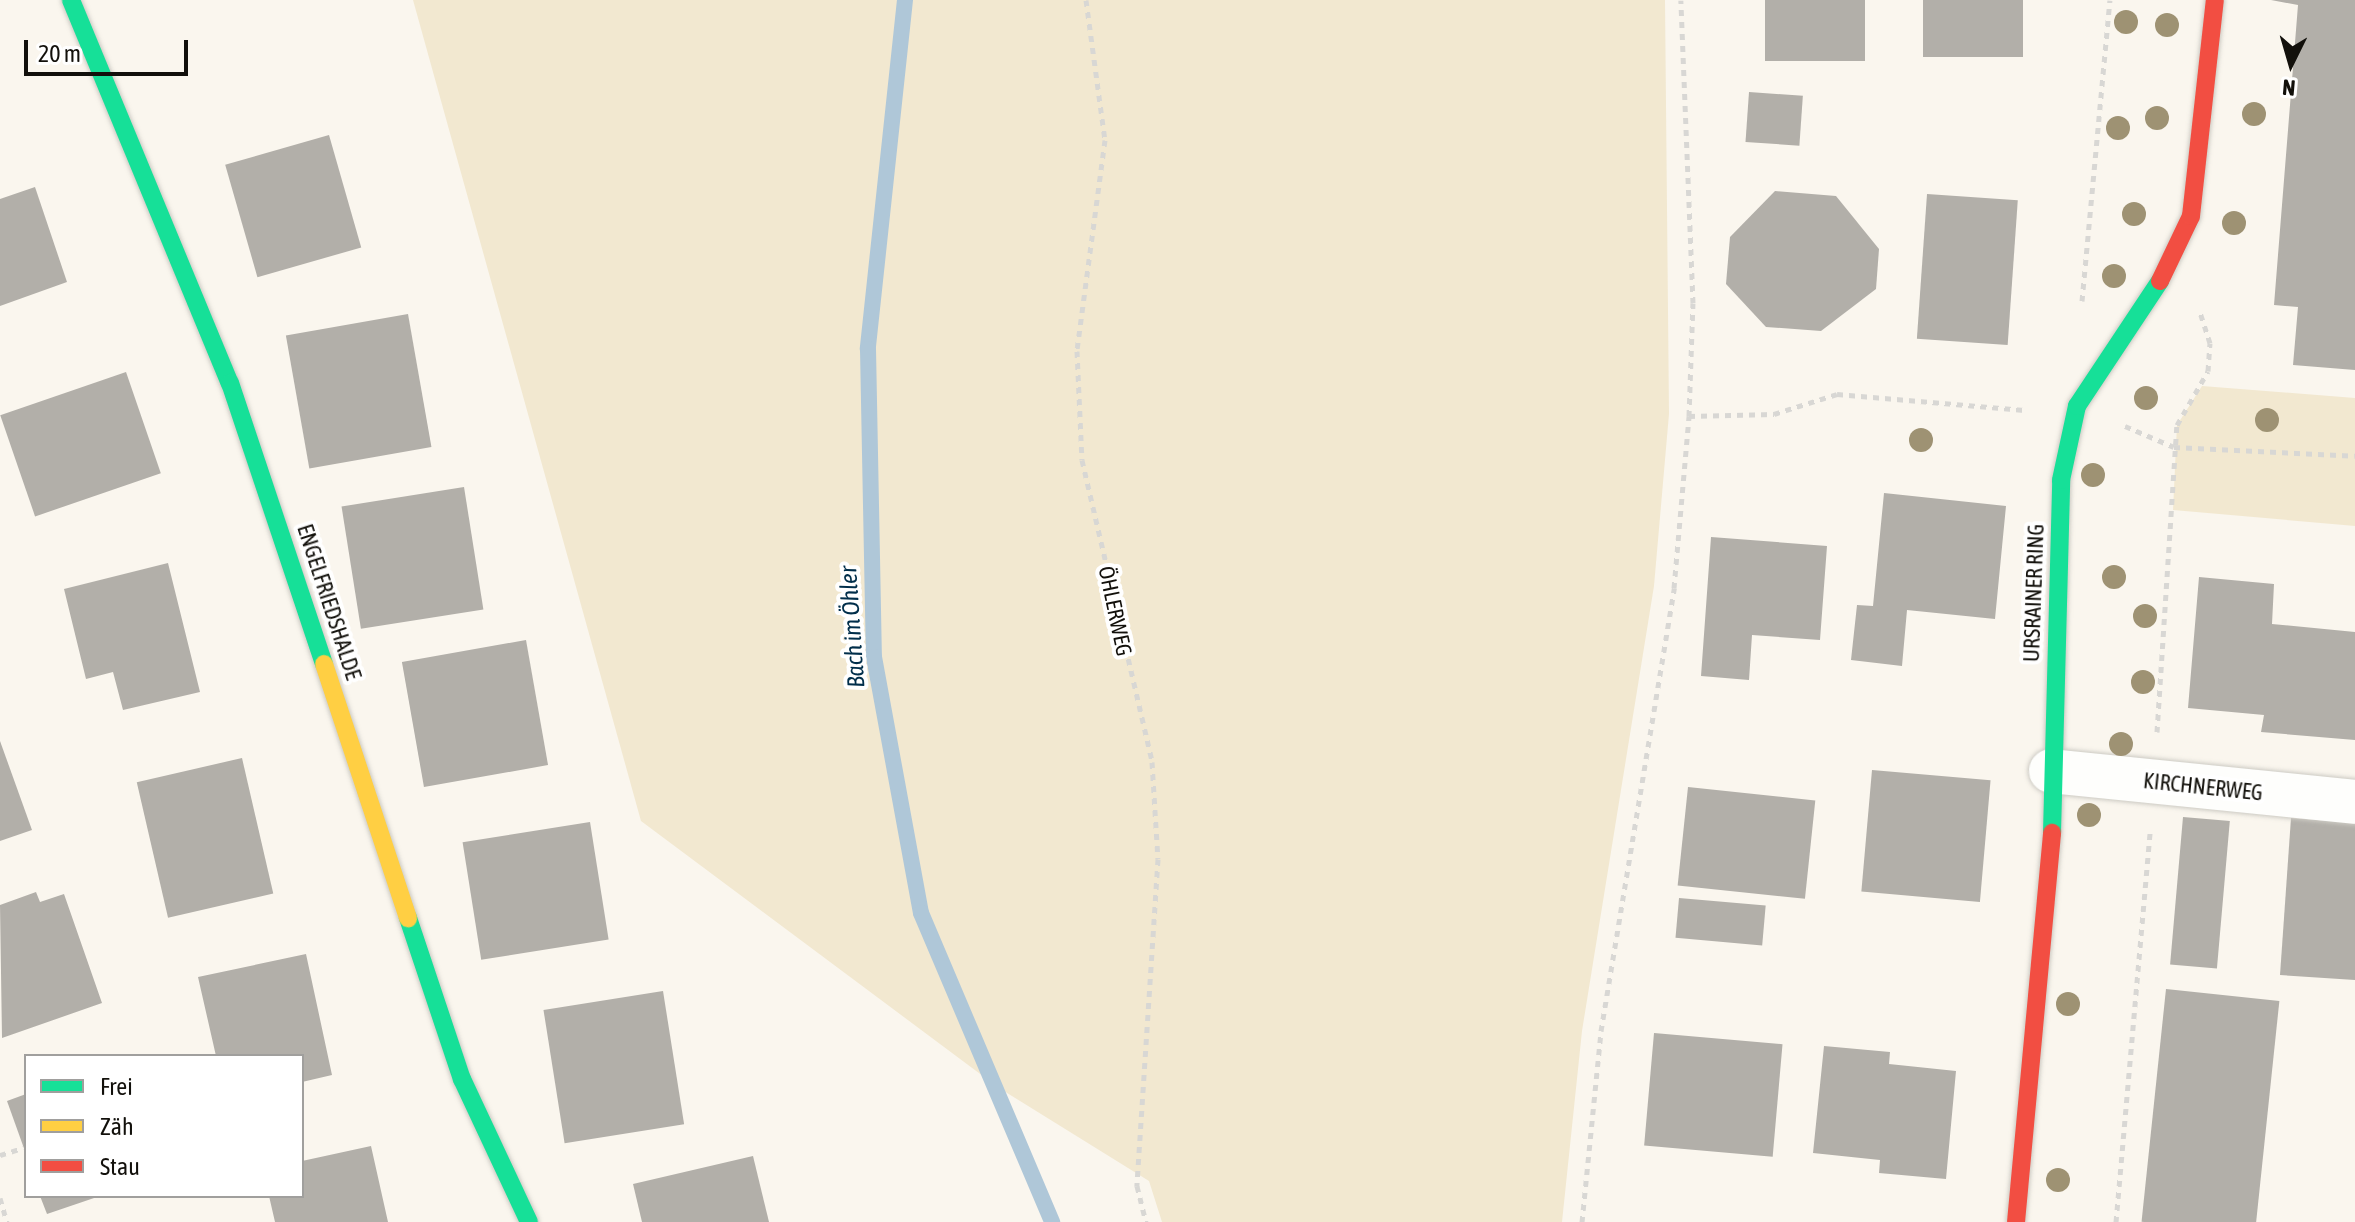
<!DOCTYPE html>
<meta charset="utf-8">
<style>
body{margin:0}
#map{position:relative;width:2355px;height:1222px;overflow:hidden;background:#faf6ee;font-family:"Asap Condensed",sans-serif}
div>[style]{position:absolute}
.green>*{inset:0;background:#f2e8d0}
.stream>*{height:16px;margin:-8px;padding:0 8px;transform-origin:8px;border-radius:8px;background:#afc7d8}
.building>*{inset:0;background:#b2afa9;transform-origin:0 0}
.path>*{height:5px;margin-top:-2.5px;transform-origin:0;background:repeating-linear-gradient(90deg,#d8d7d4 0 6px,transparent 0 12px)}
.roads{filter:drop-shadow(0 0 2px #cdcbc4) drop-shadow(0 0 2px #cdcbc4)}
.street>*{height:44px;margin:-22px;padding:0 22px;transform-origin:22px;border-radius:22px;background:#fefefc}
.fast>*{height:18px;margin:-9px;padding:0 9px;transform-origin:9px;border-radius:9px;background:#16e098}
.slow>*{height:18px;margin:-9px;padding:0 9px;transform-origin:9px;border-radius:9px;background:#ffcf43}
.jam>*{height:18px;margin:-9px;padding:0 9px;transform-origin:9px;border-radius:9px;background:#f24e42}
.trees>*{width:24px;height:24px;margin:-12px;border-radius:50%;background:#9e9273}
span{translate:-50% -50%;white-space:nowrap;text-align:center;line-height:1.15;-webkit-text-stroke:8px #fff;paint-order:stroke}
.street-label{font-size:22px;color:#12100b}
.water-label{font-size:24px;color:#002e4a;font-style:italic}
.legend{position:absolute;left:24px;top:1054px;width:280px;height:144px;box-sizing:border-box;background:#fff;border:2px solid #a09f9d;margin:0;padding:10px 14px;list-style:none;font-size:24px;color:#12100b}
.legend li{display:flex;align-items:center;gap:16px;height:40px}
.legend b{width:40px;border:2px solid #a09f9d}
.north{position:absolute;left:2251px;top:24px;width:80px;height:80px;-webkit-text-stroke:6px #fff;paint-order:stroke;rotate:185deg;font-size:22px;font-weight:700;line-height:32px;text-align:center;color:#12100b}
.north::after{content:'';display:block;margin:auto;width:28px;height:36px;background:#12100b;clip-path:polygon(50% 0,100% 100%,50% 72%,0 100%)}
.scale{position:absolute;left:24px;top:40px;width:164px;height:36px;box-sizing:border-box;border:4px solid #12100b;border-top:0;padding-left:10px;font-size:24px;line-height:28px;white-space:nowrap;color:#12100b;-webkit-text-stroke:6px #fff;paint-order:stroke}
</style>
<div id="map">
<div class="green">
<i style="clip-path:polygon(413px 0,1665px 0,1669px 414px,1654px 586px,1582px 1031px,1562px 1222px,1162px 1222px,1149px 1181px,999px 1088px,641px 821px)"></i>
<i style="clip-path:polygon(2202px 386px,2355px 398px,2355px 526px,2173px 510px,2177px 425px)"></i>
</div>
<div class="stream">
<i style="left:905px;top:0;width:351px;rotate:96.1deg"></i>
<i style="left:868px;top:349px;width:308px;rotate:88.9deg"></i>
<i style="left:874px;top:657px;width:260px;rotate:79.6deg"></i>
<i style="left:921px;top:913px;width:336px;rotate:67deg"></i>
</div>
<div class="building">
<i style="left:1765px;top:0;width:100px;height:61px"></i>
<i style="left:1923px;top:0;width:100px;height:57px"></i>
<i style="clip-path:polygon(2271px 0,2355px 0,2355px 370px,2293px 365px,2298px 307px,2274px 305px,2298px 5px)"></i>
<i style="left:1749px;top:92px;width:54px;height:50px;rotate:4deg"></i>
<i style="left:329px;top:135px;width:117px;height:108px;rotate:74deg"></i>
<i style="clip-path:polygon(35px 187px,67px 282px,0 306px,0 199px)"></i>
<i style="clip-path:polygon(1775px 191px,1836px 196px,1879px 249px,1876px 289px,1821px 331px,1766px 327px,1726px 284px,1730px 237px)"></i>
<i style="left:1927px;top:194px;width:91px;height:145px;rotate:4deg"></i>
<i style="left:408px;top:314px;width:135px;height:124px;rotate:80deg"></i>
<i style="left:126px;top:372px;width:107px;height:133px;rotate:71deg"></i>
<i style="left:464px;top:487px;width:124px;height:124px;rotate:81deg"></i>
<i style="clip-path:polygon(1884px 493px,2006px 506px,1995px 619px,1907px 610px,1902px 666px,1851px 660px,1857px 605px,1873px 606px)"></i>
<i style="clip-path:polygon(1711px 537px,1827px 546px,1820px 640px,1752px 635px,1749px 680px,1701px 676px)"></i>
<i style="clip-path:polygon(168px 563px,200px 692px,123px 710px,113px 672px,86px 679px,64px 589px)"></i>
<i style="clip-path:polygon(2199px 577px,2274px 584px,2272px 624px,2355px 632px,2355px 740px,2261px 732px,2264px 715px,2188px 708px)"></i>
<i style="left:526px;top:640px;width:127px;height:126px;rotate:80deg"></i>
<i style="clip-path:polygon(0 741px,32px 830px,0 841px)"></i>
<i style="left:242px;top:758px;width:139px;height:108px;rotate:77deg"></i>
<i style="left:1872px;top:770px;width:119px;height:122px;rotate:5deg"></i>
<i style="left:1688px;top:787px;width:128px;height:99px;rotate:6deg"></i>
<i style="left:2183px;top:817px;width:47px;height:148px;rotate:5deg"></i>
<i style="clip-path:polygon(2291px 818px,2355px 823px,2355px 980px,2280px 975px)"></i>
<i style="left:590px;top:822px;width:119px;height:129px;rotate:81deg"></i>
<i style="clip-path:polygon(36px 892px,40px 902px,64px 894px,102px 1003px,2px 1038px,0 905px)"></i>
<i style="left:1679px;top:898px;width:87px;height:40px;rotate:5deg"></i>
<i style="clip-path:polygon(306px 954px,332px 1075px,302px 1082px,302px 1056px,216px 1056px,198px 977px)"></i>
<i style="left:2166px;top:989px;width:114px;height:234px;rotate:6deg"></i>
<i style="left:663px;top:991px;width:135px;height:121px;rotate:81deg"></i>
<i style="left:1654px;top:1033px;width:129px;height:113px;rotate:5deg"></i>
<i style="clip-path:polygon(1824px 1046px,1890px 1052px,1889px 1064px,1956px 1071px,1946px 1179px,1879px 1173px,1880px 1160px,1813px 1153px)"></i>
<i style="clip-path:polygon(26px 1094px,26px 1154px,7px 1101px)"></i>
<i style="clip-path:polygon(371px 1146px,388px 1222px,275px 1222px,269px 1196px,302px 1196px,302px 1161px)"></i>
<i style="clip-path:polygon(753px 1156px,769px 1222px,642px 1222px,633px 1184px)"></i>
<i style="clip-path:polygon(40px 1196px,97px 1196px,97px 1197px,47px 1214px)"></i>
</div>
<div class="path">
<i style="left:1086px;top:0;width:141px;rotate:82.3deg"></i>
<i style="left:1105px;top:140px;width:213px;rotate:97.6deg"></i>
<i style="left:1077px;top:351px;width:109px;rotate:87.4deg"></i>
<i style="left:1082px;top:460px;width:310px;rotate:76.9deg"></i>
<i style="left:1152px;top:762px;width:97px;rotate:86.5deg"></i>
<i style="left:1158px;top:859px;width:328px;rotate:93.7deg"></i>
<i style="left:1137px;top:1186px;width:37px;rotate:76deg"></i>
<i style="left:2082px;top:301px;width:302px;rotate:-84.7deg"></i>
<i style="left:1689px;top:416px;width:85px;rotate:-1.3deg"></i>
<i style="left:1774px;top:414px;width:66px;rotate:-17.6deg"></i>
<i style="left:1837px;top:394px;width:188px;rotate:4.9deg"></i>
<i style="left:2125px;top:426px;width:53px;rotate:23.2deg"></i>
<i style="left:2174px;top:447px;width:181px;rotate:2.8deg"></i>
<i style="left:2157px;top:732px;width:308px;rotate:-86.3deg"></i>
<i style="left:2177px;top:425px;width:62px;rotate:-60.1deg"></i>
<i style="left:2208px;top:371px;width:28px;rotate:-86deg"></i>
<i style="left:2210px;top:343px;width:32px;rotate:-108deg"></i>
<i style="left:0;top:1155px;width:24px;rotate:-17deg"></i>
<i style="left:0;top:1198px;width:25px;rotate:74deg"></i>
<i style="left:1582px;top:1222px;width:192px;rotate:-84.3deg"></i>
<i style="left:1601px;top:1031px;width:449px;rotate:-80.6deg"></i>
<i style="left:1674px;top:588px;width:173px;rotate:-85deg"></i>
<i style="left:1689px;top:416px;width:113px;rotate:-88deg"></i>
<i style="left:1693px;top:303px;width:303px;rotate:-92.3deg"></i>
<i style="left:2116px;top:1222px;width:393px;rotate:-85deg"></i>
</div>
<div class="roads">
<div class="street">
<i style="left:2051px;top:771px;width:306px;rotate:5.8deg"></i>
</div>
<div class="fast">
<i style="left:71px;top:0;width:415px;rotate:67.5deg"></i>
<i style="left:230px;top:383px;width:296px;rotate:71.5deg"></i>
<i style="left:2052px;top:833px;width:353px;rotate:-88.5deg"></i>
<i style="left:2061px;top:480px;width:76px;rotate:-77.8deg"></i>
<i style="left:2077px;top:406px;width:150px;rotate:-56.4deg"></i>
<i style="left:408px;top:918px;width:170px;rotate:71.5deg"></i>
<i style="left:462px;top:1079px;width:158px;rotate:64.9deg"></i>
</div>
<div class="slow">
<i style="left:324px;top:664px;width:268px;rotate:71.7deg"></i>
</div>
<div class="jam">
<i style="left:2160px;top:281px;width:72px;rotate:-64.5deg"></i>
<i style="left:2191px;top:216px;width:217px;rotate:-83.7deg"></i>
<i style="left:2016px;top:1222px;width:391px;rotate:-84.7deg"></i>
</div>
</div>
<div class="trees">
<i style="left:2126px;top:22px"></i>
<i style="left:2167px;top:25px"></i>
<i style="left:2254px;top:114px"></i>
<i style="left:2157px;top:118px"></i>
<i style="left:2118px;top:128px"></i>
<i style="left:2134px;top:214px"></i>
<i style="left:2234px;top:223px"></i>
<i style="left:2114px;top:276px"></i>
<i style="left:2146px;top:398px"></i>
<i style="left:2267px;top:420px"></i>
<i style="left:1921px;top:440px"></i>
<i style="left:2093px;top:475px"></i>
<i style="left:2114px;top:577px"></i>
<i style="left:2145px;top:616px"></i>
<i style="left:2143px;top:682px"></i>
<i style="left:2121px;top:744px"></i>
<i style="left:2089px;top:815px"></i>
<i style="left:2068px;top:1004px"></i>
<i style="left:2058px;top:1180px"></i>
</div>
<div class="street-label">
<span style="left:2034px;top:593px;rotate:-88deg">URSRAINER RING</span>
<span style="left:329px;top:602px;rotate:72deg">ENGELFRIEDSHALDE</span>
<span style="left:1115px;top:611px;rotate:78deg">ÖHLERWEG</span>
<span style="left:2203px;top:787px;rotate:6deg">KIRCHNERWEG</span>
</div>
<div class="water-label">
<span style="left:852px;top:627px;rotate:-94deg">Bach im Öhler</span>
</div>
<ul class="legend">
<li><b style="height:10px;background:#16e098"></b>Frei</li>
<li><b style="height:10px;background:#ffcf43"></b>Zäh</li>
<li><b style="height:10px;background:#f24e42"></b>Stau</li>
</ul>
<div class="north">N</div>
<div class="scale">20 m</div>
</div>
